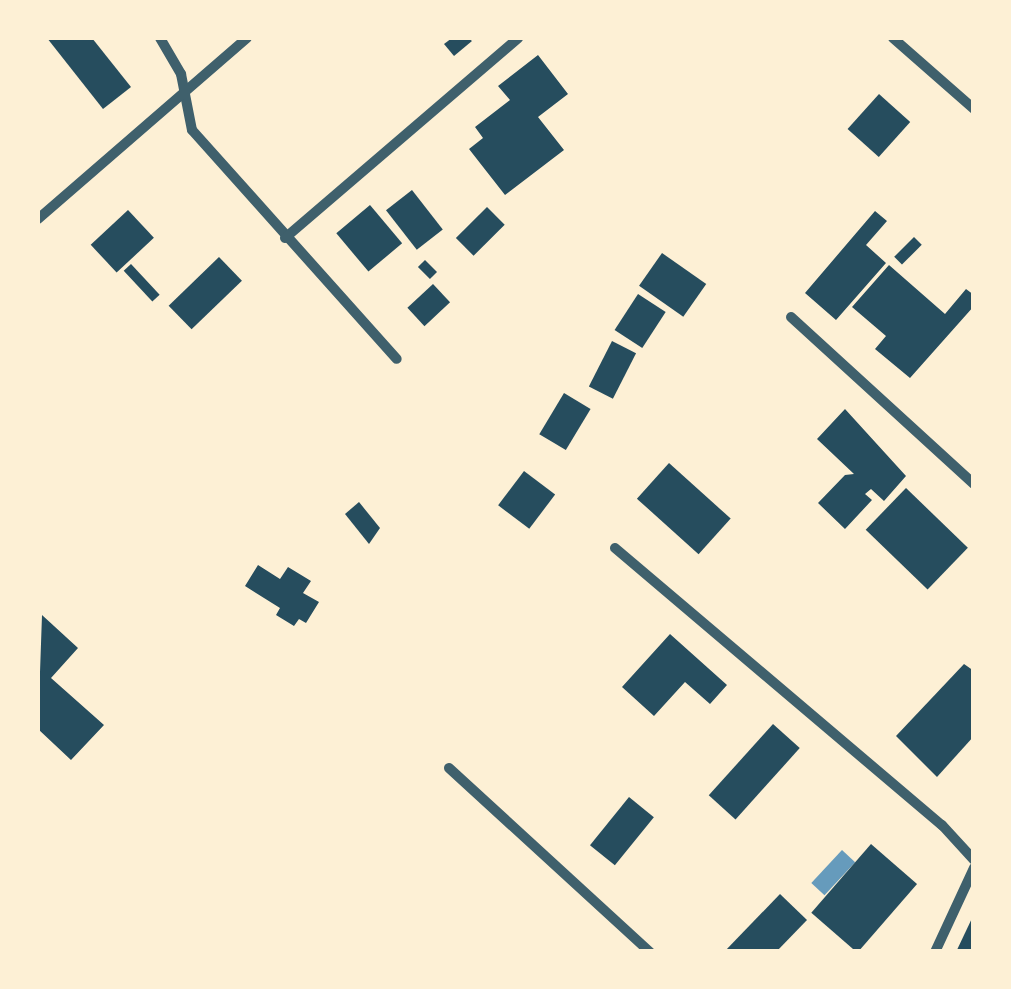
<!DOCTYPE html>
<style>
body{margin:0}
#map{position:relative;width:1011px;height:989px;overflow:hidden;background:#fdf0d5;font-family:"IBM Plex Serif",serif}
div>[style]{position:absolute}
.water>*{inset:0;background:#669bbc;transform-origin:0 0}
.building>*{inset:0;background:#264d5e;transform-origin:0 0}
.minor>*{height:10px;margin:-5px;padding:0 5px;transform-origin:5px;border-radius:5px;background:#3f606c}
span{translate:-50% -50%;white-space:nowrap;text-align:center;line-height:1.15;-webkit-text-stroke:8px #fdf0d5;paint-order:stroke}
.frame{position:absolute;inset:0;border:40px solid #fdf0d5;pointer-events:none}
</style>
<div id="map">
<div class="water">
<i style="left:842px;top:850px;width:18px;height:45px;rotate:43deg"></i>
</div>
<div class="building">
<i style="clip-path:polygon(47px 38px,92px 38px,131px 87px,103px 109px)"></i>
<i style="clip-path:polygon(452px 38px,468px 38px,472px 41px,454px 56px,444px 44px)"></i>
<i style="clip-path:polygon(538px 55px,568px 94px,538px 117px,564px 150px,505px 195px,469px 149px,483px 138px,475px 127px,510px 100px,498px 86px)"></i>
<i style="left:879px;top:94px;width:42px;height:47px;rotate:42deg"></i>
<i style="left:412px;top:190px;width:50px;height:33px;rotate:52deg"></i>
<i style="left:370px;top:205px;width:50px;height:44px;rotate:50deg"></i>
<i style="left:487px;top:207px;width:25px;height:44px;rotate:45deg"></i>
<i style="left:128px;top:210px;width:38px;height:51px;rotate:47deg"></i>
<i style="clip-path:polygon(875px 211px,887px 221px,866px 245px,886px 263px,836px 320px,805px 293px)"></i>
<i style="left:914px;top:237px;width:11px;height:28px;rotate:45deg"></i>
<i style="left:662px;top:253px;width:54px;height:40px;rotate:35deg"></i>
<i style="left:219px;top:257px;width:33px;height:70px;rotate:46deg"></i>
<i style="left:425px;top:260px;width:17px;height:10px;rotate:45deg"></i>
<i style="left:131px;top:264px;width:42px;height:10px;rotate:47deg"></i>
<i style="clip-path:polygon(889px 265px,945px 314px,966px 289px,974px 295px,974px 306px,910px 378px,875px 349px,886px 336px,852px 307px)"></i>
<i style="left:433px;top:284px;width:25px;height:35px;rotate:47deg"></i>
<i style="left:638px;top:294px;width:33px;height:43px;rotate:33deg"></i>
<i style="left:612px;top:341px;width:27px;height:51px;rotate:27deg"></i>
<i style="left:564px;top:393px;width:31px;height:48px;rotate:31deg"></i>
<i style="clip-path:polygon(845px 409px,906px 476px,884px 501px,871px 489px,865px 494px,872px 500px,845px 529px,818px 503px,845px 475px,854px 474px,817px 439px)"></i>
<i style="left:669px;top:463px;width:83px;height:48px;rotate:42deg"></i>
<i style="left:524px;top:471px;width:39px;height:43px;rotate:37deg"></i>
<i style="left:906px;top:488px;width:86px;height:58px;rotate:44deg"></i>
<i style="clip-path:polygon(359px 502px,380px 528px,369px 544px,345px 514px)"></i>
<i style="clip-path:polygon(258px 565px,280px 579px,288px 567px,311px 581px,303px 593px,319px 602px,306px 623px,299px 619px,294px 626px,276px 615px,280px 608px,245px 586px)"></i>
<i style="clip-path:polygon(42px 615px,78px 648px,51px 678px,104px 725px,71px 760px,38px 729px)"></i>
<i style="clip-path:polygon(670px 634px,727px 685px,710px 704px,685px 682px,654px 716px,622px 687px)"></i>
<i style="clip-path:polygon(964px 664px,974px 671px,974px 736px,937px 777px,896px 736px)"></i>
<i style="left:773px;top:724px;width:36px;height:96px;rotate:42deg"></i>
<i style="left:629px;top:797px;width:32px;height:62px;rotate:39deg"></i>
<i style="left:871px;top:844px;width:61px;height:91px;rotate:41deg"></i>
<i style="clip-path:polygon(780px 894px,807px 920px,776px 952px,724px 952px)"></i>
<i style="clip-path:polygon(974px 914px,974px 952px,956px 952px)"></i>
</div>
<div class="minor">
<i style="left:160px;top:38px;width:42px;rotate:59.7deg"></i>
<i style="left:181px;top:74px;width:57px;rotate:78.9deg"></i>
<i style="left:192px;top:130px;width:307px;rotate:48.2deg"></i>
<i style="left:893px;top:38px;width:108px;rotate:41.2deg"></i>
<i style="left:38px;top:219px;width:276px;rotate:-40.9deg"></i>
<i style="left:285px;top:238px;width:307px;rotate:-40.6deg"></i>
<i style="left:791px;top:317px;width:248px;rotate:42.4deg"></i>
<i style="left:615px;top:548px;width:429px;rotate:40.3deg"></i>
<i style="left:942px;top:825px;width:47px;rotate:47.6deg"></i>
<i style="left:449px;top:768px;width:273px;rotate:42.5deg"></i>
<i style="left:935px;top:952px;width:93px;rotate:-65.1deg"></i>
</div>
<div class="frame"></div>
</div>
